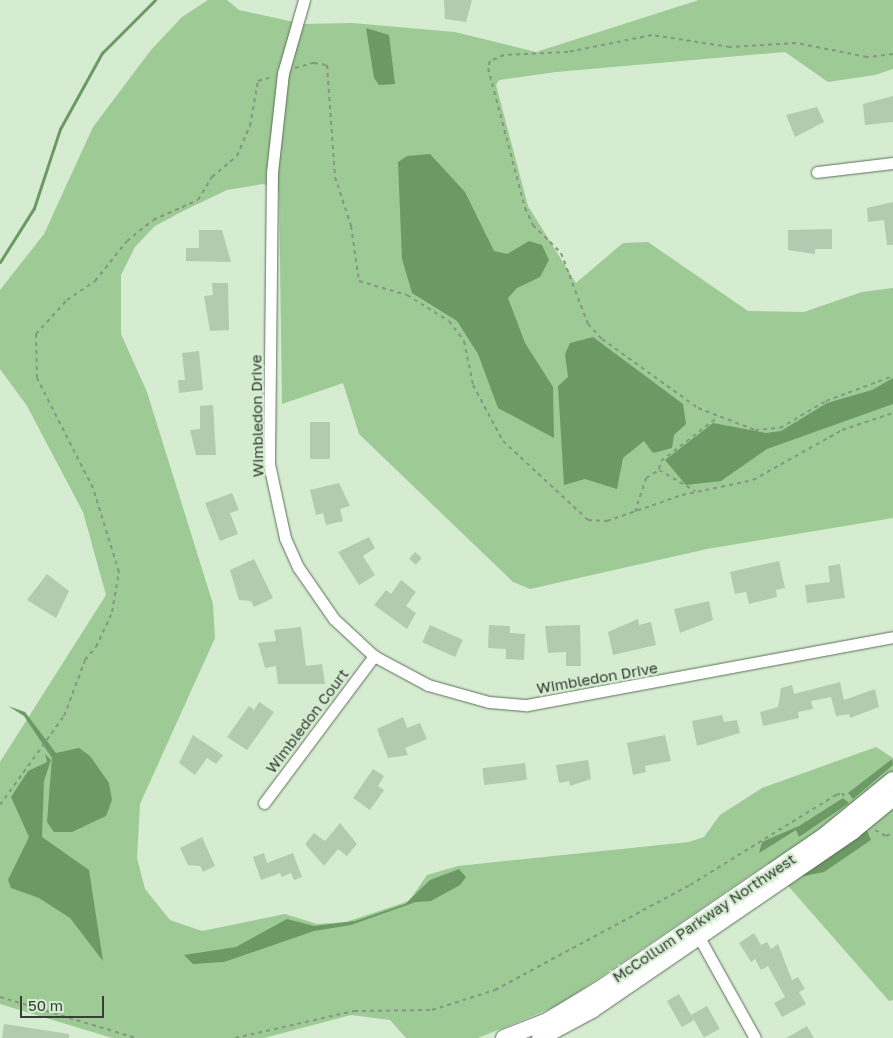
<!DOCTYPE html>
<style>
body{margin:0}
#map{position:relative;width:893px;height:1038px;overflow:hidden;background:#d5ecd1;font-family:"Golos Text",sans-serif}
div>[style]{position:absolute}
.green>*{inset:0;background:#9eca96}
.water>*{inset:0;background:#6c9964}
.stream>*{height:3px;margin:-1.5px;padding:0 1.5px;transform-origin:1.5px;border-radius:1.5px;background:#6c9964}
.building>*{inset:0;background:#b4cab0;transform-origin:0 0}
.path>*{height:2px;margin-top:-1px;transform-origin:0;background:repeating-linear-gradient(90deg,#859683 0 4px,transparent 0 8px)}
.roads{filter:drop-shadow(0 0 1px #5b7058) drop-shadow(0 0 1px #5b7058)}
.street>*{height:11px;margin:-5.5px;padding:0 5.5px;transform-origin:5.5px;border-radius:5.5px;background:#fff}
.secondary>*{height:16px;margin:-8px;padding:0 8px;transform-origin:8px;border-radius:8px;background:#fff}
span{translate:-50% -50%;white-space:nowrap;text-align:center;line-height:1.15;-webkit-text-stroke:4.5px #d5ecd1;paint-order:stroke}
.street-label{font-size:15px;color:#353f34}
.scale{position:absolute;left:20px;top:996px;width:84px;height:22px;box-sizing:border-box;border:2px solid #353f34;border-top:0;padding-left:6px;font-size:15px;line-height:18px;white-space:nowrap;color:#353f34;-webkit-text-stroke:4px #d5ecd1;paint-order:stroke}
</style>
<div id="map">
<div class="green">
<i style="clip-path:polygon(208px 0,227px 0,239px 10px,303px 24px,352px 23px,455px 32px,536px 52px,699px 0,893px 0,893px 69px,875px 75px,828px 82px,785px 52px,556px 72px,499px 80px,496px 85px,528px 206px,576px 283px,623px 243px,648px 242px,748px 311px,804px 312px,862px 292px,893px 288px,893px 518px,707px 549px,530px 589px,513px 582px,359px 434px,343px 383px,282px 404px,279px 191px,263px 184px,227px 190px,185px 210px,155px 226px,135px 247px,121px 275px,121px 334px,147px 392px,213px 604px,215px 638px,140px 804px,137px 858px,145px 889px,170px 920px,202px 931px,285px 914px,317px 924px,346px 922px,409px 901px,427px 875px,458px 866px,689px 842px,704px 837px,720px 815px,762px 788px,876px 747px,893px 758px,893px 1000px,889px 1001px,768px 863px,559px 1005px,478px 1038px,406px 1038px,390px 1020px,351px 1015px,264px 1038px,112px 1038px,0 1004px,0 762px,106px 595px,83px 512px,27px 406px,0 369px,0 290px,44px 234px,93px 127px,151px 50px,182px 17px)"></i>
</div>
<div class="water">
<i style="clip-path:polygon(366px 28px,389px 35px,395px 84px,379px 85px,374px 78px)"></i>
<i style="clip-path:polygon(430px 154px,465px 192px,494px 251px,507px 254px,529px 241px,542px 245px,549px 260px,540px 277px,517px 288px,508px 298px,525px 343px,553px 387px,554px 438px,498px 408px,478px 354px,457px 321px,412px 293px,402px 259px,398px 162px,407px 156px)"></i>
<i style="clip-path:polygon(593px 337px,683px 404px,686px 424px,674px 435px,672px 448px,653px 453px,644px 441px,623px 458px,617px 489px,585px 479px,564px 485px,558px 386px,568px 377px,565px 354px,570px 343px)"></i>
<i style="clip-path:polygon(893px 378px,893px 404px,767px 449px,721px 481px,686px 485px,665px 460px,713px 423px,766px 433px,781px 431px,827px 403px,872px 390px)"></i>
<i style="clip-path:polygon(8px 706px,25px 712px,56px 753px,79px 748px,90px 756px,109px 783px,112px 800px,106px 816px,72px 832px,54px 832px,47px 822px,52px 758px,24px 716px)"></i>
<i style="clip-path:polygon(45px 754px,51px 760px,44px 781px,42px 837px,89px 870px,103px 961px,70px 918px,39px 898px,11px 888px,8px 880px,29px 837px,11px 797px,28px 771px,47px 762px)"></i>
<i style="clip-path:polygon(892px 759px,893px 765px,853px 799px,848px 793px)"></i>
<i style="clip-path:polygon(843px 798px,849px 803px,799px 837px,796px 830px,759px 853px,762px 842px,799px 826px)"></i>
<i style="clip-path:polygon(866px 828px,871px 840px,824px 872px,799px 877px)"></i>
<i style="clip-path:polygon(459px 869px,466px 877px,460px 885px,431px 901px,416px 902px,351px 925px,314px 931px,224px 962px,193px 964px,184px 955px,236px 947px,287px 919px,314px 926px,355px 921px,405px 904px,430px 880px)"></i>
</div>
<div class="stream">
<i style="left:0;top:262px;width:64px;rotate:-57.8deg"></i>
<i style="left:34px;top:208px;width:83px;rotate:-71.8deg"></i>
<i style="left:60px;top:129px;width:87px;rotate:-61.1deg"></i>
<i style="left:102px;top:53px;width:75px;rotate:-45deg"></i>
</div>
<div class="building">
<i style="clip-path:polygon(444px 0,472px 0,466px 22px,445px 19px)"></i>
<i style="clip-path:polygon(893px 96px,893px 122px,865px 125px,863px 104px)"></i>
<i style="clip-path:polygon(817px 107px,824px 122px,795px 137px,786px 115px)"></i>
<i style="clip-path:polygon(893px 202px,893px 245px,887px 245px,884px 220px,868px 222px,867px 208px)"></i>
<i style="clip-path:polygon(832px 229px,832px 249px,815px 249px,815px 254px,788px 250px,788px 230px)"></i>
<i style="clip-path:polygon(199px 230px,222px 230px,231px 262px,186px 261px,186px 248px,199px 248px)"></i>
<i style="clip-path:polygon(212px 283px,228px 283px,229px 330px,210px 331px,204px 296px,213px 295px)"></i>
<i style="clip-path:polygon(199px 351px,203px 390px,179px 393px,178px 380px,185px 380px,182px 353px)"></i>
<i style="clip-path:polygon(213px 405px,216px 455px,196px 455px,190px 430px,200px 429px,200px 406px)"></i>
<i style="left:310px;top:422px;width:20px;height:37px"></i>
<i style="clip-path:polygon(339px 483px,350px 506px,340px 509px,343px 521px,326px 525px,323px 513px,316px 515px,310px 490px)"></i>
<i style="clip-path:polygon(232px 493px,239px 510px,230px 513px,238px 534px,220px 541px,205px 503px)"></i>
<i style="clip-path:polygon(369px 537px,375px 548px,363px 556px,375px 575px,359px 585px,338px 552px)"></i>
<i style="left:415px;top:552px;width:9px;height:9px;rotate:41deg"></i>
<i style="clip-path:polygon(254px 559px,273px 598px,254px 607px,251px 601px,239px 600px,230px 570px)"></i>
<i style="clip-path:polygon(779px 561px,785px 588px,776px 590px,777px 597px,749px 604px,746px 592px,735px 594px,730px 572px)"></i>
<i style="clip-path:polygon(840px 564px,845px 598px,807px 603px,805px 585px,830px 582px,828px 566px)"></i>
<i style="clip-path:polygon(47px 574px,69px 591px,56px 618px,27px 600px)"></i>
<i style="clip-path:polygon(401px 580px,416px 592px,406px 606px,416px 613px,407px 629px,374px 605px,386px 590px,391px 594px)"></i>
<i style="clip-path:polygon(709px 601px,713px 620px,680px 633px,674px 609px)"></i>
<i style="clip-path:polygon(638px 619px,639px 625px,651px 622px,656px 645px,613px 655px,608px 632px)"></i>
<i style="left:430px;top:625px;width:36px;height:19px;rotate:24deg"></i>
<i style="clip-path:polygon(489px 625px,510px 626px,510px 633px,525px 634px,524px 660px,506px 659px,506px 649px,488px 648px)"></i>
<i style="clip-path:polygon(580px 625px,581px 666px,566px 666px,566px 652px,548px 653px,545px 626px)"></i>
<i style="clip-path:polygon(301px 627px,306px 666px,322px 664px,325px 684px,278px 684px,276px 666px,265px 668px,258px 643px,276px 641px,274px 630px)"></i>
<i style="clip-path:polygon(840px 682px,844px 700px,875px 689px,879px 707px,850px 718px,849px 714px,836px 716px,831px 697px,811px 701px,813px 709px,798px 712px,799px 718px,763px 726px,760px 712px,778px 707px,781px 688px,792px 685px,794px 694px)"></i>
<i style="clip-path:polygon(259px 702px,274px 712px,247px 750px,227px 737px,249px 706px,254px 710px)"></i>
<i style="clip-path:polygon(722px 715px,724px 722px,737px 720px,740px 733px,697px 746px,692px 721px)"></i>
<i style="clip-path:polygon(403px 717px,407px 728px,420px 723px,427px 739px,405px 748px,408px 755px,388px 758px,377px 729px)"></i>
<i style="clip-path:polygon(193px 735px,223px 755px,216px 764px,207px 758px,195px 775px,179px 763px)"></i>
<i style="clip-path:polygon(665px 735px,671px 761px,645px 766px,646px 772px,633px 775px,627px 743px)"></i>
<i style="clip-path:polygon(588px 760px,591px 779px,570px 786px,569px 781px,559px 783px,556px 765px)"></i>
<i style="left:525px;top:763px;width:17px;height:43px;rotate:83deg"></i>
<i style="clip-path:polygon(373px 769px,384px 776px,378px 786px,384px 790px,370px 810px,353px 798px)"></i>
<i style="clip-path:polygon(340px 823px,357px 844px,347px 856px,338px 849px,324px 866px,305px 844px,314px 833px,325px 841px)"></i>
<i style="clip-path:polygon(202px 837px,215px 866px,203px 872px,200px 866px,188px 865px,180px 848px)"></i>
<i style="clip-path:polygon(264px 853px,267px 863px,293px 853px,302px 877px,294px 880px,291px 873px,282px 877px,280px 873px,261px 880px,253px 857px)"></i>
<i style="clip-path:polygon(754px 933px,761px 945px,767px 942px,771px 949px,778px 944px,792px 980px,798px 977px,805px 989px,799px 992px,806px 1004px,782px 1017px,774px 1003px,785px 997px,768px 966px,761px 970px,755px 959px,751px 962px,739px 943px)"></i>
<i style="left:679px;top:994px;width:30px;height:14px;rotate:60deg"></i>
<i style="left:707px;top:1006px;width:26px;height:18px;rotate:61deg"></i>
<i style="clip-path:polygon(4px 1024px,69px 1034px,69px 1038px,2px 1038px)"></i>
<i style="clip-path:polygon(807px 1026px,814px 1038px,786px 1038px)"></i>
</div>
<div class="path">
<i style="left:893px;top:54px;width:26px;rotate:173deg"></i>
<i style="left:867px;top:57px;width:72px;rotate:-168.8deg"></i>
<i style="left:796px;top:43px;width:66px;rotate:176.5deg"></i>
<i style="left:730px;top:47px;width:79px;rotate:-171.3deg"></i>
<i style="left:652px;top:35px;width:86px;rotate:168.6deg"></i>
<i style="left:568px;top:52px;width:64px;rotate:177.3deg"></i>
<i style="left:504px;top:55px;width:15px;rotate:157deg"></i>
<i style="left:490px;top:61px;width:7px;rotate:106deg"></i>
<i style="left:488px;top:68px;width:145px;rotate:75.2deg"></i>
<i style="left:525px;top:208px;width:19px;rotate:65deg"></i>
<i style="left:533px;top:225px;width:40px;rotate:45deg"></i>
<i style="left:561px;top:253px;width:76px;rotate:69.2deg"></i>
<i style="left:588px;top:324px;width:21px;rotate:47deg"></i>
<i style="left:602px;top:339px;width:118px;rotate:35.7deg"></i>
<i style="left:698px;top:408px;width:61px;rotate:21.1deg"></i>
<i style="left:755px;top:430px;width:25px;rotate:-5deg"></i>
<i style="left:780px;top:428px;width:53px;rotate:-30.4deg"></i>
<i style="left:826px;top:401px;width:72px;rotate:-20.5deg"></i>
<i style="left:295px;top:68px;width:20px;rotate:-15deg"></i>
<i style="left:314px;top:63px;width:13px;rotate:9deg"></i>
<i style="left:327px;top:65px;width:112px;rotate:85.9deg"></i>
<i style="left:335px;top:177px;width:52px;rotate:71.9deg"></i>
<i style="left:351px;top:226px;width:56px;rotate:81.7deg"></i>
<i style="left:359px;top:281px;width:50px;rotate:16.3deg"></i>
<i style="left:407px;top:295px;width:49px;rotate:31.8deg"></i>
<i style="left:449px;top:321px;width:25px;rotate:53deg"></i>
<i style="left:464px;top:341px;width:45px;rotate:78.4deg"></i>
<i style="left:473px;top:385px;width:64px;rotate:61.8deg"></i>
<i style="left:503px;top:441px;width:116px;rotate:42.9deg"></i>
<i style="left:588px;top:520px;width:19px;rotate:3deg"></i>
<i style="left:607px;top:521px;width:79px;rotate:-19.1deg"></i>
<i style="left:682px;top:495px;width:73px;rotate:-11.9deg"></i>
<i style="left:753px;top:480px;width:102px;rotate:-29.3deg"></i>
<i style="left:842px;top:430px;width:54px;rotate:-18.4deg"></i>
<i style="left:659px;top:469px;width:8px;rotate:-76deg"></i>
<i style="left:661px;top:461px;width:72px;rotate:-37.7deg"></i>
<i style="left:635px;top:512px;width:36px;rotate:-72deg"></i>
<i style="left:646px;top:478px;width:15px;rotate:-32deg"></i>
<i style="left:659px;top:470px;width:42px;rotate:30.3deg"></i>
<i style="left:0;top:805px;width:110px;rotate:-54.3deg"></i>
<i style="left:64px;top:716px;width:60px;rotate:-69.4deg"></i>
<i style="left:85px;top:660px;width:17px;rotate:-50deg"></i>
<i style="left:96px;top:647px;width:38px;rotate:-65deg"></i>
<i style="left:112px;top:612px;width:41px;rotate:-80.1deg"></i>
<i style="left:119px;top:572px;width:88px;rotate:-107.2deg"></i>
<i style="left:93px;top:488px;width:123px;rotate:-117deg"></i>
<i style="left:37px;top:378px;width:44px;rotate:-91.3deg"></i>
<i style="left:36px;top:334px;width:46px;rotate:-47.6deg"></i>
<i style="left:67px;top:300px;width:34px;rotate:-34deg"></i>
<i style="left:95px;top:281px;width:51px;rotate:-51.3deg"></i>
<i style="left:127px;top:241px;width:33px;rotate:-39deg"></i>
<i style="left:153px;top:220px;width:49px;rotate:-24deg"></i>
<i style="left:198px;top:200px;width:27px;rotate:-59deg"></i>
<i style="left:212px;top:177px;width:33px;rotate:-40deg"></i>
<i style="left:237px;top:156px;width:33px;rotate:-67deg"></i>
<i style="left:250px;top:126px;width:46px;rotate:-79.9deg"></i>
<i style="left:258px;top:81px;width:15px;rotate:-16deg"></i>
<i style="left:875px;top:830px;width:13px;rotate:29deg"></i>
<i style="left:886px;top:836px;width:8px;rotate:-23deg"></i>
<i style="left:0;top:997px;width:142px;rotate:16.8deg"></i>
<i style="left:235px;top:1038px;width:122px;rotate:-12.8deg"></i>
<i style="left:354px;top:1011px;width:78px;rotate:-0.7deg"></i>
<i style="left:432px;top:1010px;width:66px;rotate:-17.6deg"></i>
<i style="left:495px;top:990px;width:221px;rotate:-28.3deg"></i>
<i style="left:690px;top:885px;width:172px;rotate:-31.7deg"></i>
<i style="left:836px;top:795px;width:6px;rotate:-18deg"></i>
<i style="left:842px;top:793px;width:8px;rotate:50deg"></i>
</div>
<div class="roads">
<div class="street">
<i style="left:304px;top:0;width:76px;rotate:106deg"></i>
<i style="left:283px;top:73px;width:100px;rotate:96.3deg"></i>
<i style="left:272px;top:172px;width:292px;rotate:90.6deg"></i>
<i style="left:269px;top:464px;width:76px;rotate:77.8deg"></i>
<i style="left:285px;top:538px;width:32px;rotate:66deg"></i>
<i style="left:298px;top:567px;width:63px;rotate:55.3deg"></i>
<i style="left:334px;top:619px;width:54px;rotate:42.8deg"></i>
<i style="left:374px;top:656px;width:61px;rotate:28.2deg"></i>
<i style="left:428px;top:685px;width:63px;rotate:15.6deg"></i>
<i style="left:489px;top:702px;width:38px;rotate:5deg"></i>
<i style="left:527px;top:705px;width:372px;rotate:-10.5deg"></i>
<i style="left:817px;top:172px;width:77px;rotate:-6.8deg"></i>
<i style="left:264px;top:803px;width:184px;rotate:-53.2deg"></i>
<i style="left:696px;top:932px;width:121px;rotate:60.9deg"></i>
</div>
<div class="secondary">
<i style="left:504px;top:1038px;width:46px;rotate:-21.6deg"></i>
<i style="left:547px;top:1021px;width:58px;rotate:-31deg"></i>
<i style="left:597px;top:991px;width:273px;rotate:-34.3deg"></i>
<i style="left:823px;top:837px;width:90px;rotate:-39.2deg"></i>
<i style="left:540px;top:1038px;width:59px;rotate:-28.3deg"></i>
<i style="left:592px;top:1010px;width:316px;rotate:-34.4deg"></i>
<i style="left:853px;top:831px;width:52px;rotate:-39.5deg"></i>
</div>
</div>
<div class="street-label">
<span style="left:257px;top:416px;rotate:-91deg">Wimbledon Drive</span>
<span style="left:597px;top:678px;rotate:-10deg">Wimbledon Drive</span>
<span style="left:307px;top:721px;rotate:-53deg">Wimbledon Court</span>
<span style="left:704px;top:918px;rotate:-34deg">McCollum Parkway Northwest</span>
</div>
<div class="scale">50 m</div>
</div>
